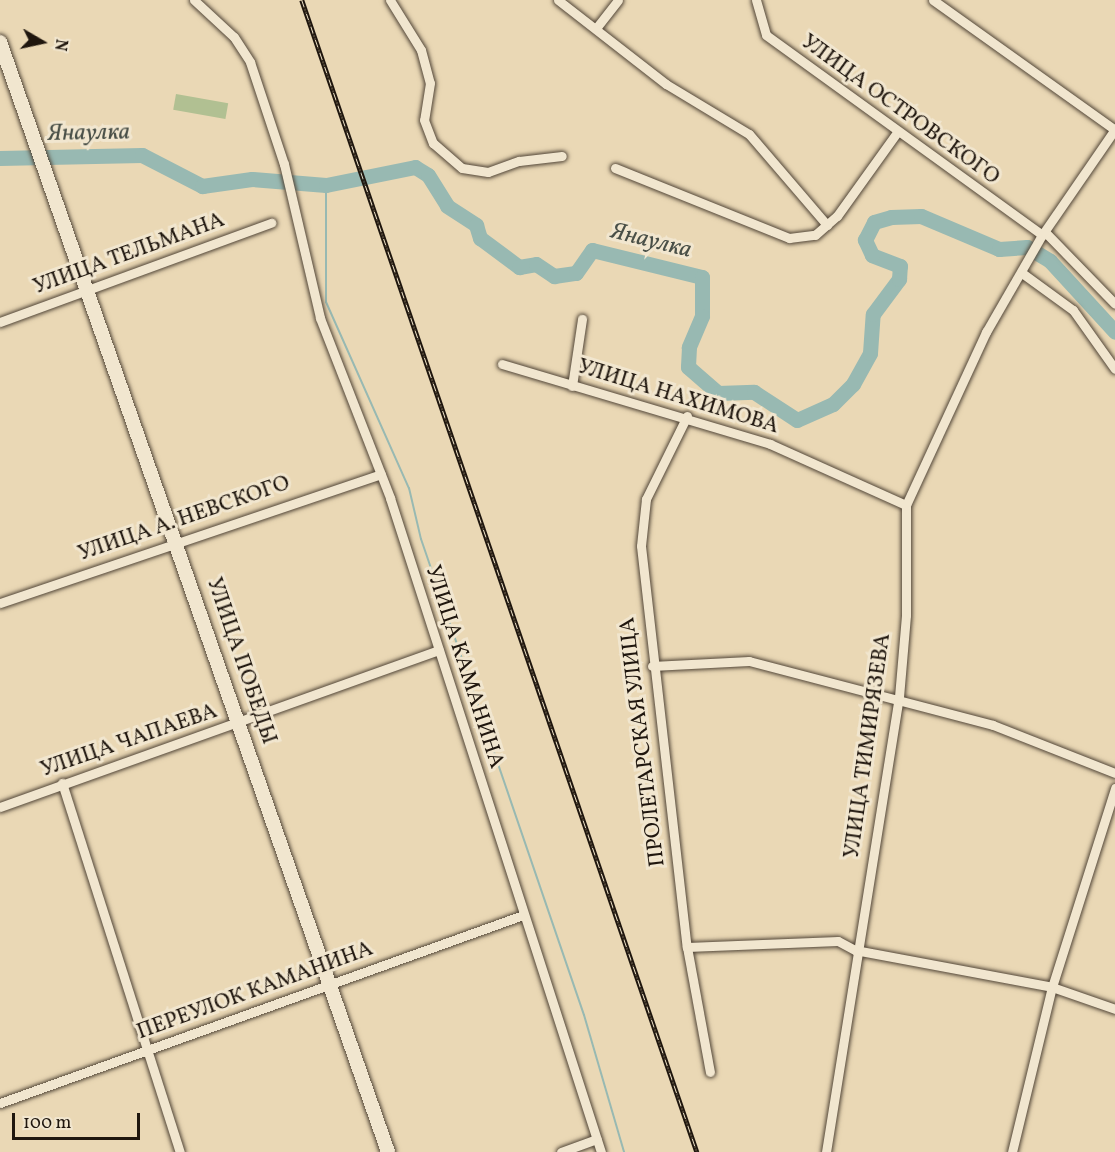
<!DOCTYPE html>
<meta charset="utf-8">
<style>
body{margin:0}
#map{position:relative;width:1115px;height:1152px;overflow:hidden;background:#ead8b5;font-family:Vollkorn,serif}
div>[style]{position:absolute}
.green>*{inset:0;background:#b1c092;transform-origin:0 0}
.stream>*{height:2px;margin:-1px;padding:0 1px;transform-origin:1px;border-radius:1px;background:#98b9b2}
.river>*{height:15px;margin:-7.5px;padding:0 7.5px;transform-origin:7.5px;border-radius:7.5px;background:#98b9b2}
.roads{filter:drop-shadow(0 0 2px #524638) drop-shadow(0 0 2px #524638)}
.street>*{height:9px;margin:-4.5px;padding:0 4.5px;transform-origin:4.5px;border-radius:4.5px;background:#f1e6cf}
.secondary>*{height:14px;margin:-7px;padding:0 7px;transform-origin:7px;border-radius:7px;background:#f1e6cf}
.rail>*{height:4.5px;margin-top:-2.25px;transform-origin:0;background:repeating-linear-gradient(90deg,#f1e6cf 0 7px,#1f160e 0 14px);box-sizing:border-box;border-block:2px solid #1f160e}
span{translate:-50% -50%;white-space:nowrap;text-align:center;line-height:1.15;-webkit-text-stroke:6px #f1e6cf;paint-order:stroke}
.street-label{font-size:22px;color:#1f160e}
.water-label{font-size:24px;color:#494f47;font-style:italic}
.north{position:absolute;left:12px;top:12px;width:60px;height:60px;-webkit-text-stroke:4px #f1e6cf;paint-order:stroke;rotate:99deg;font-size:16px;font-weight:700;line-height:24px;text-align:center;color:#1f160e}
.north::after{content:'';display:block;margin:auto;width:21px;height:27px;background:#1f160e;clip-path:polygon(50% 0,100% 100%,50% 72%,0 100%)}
.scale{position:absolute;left:12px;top:1113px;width:128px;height:27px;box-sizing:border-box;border:3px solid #1f160e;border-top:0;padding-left:8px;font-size:18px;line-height:21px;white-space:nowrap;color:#1f160e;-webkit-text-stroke:4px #f1e6cf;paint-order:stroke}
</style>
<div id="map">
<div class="green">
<i style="left:176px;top:94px;width:53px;height:16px;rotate:10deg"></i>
</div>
<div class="stream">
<i style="left:326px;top:185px;width:117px;rotate:90deg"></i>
<i style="left:326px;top:302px;width:204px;rotate:66deg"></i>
<i style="left:409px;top:488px;width:52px;rotate:76.8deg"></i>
<i style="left:421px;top:539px;width:503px;rotate:71.1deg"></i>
<i style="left:584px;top:1015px;width:143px;rotate:73.7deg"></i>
</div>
<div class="river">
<i style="left:0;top:158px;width:142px;rotate:-1.2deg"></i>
<i style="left:142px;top:155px;width:68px;rotate:27.3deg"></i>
<i style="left:202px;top:186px;width:50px;rotate:-8deg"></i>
<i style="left:252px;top:179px;width:74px;rotate:4.6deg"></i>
<i style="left:326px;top:185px;width:91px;rotate:-11.4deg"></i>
<i style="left:415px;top:167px;width:15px;rotate:32deg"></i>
<i style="left:428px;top:175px;width:36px;rotate:58deg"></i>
<i style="left:447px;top:206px;width:35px;rotate:33deg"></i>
<i style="left:476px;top:225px;width:14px;rotate:73deg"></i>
<i style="left:480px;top:238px;width:49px;rotate:36.6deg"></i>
<i style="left:519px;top:267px;width:17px;rotate:-10deg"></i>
<i style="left:536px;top:264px;width:22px;rotate:34deg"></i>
<i style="left:554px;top:276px;width:22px;rotate:-8deg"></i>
<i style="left:576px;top:273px;width:28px;rotate:-55deg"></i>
<i style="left:592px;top:250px;width:113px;rotate:13.8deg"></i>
<i style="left:702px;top:277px;width:39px;rotate:90deg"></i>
<i style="left:702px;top:316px;width:34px;rotate:113deg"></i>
<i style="left:689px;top:347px;width:20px;rotate:93deg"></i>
<i style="left:688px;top:367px;width:40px;rotate:41deg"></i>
<i style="left:718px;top:393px;width:36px;rotate:-2deg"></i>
<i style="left:754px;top:392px;width:51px;rotate:33.1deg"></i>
<i style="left:797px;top:420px;width:39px;rotate:-24deg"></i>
<i style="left:833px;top:404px;width:28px;rotate:-45deg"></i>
<i style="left:853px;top:384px;width:35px;rotate:-61deg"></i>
<i style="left:870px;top:353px;width:39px;rotate:-86deg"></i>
<i style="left:873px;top:314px;width:44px;rotate:-53.4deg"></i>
<i style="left:899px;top:279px;width:13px;rotate:-86deg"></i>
<i style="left:900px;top:266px;width:30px;rotate:-159deg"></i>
<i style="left:872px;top:255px;width:17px;rotate:-115deg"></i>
<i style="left:865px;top:240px;width:20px;rotate:-63deg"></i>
<i style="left:874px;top:222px;width:18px;rotate:-16deg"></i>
<i style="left:891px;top:217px;width:30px;rotate:-2deg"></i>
<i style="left:921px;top:216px;width:85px;rotate:22.9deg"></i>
<i style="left:999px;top:249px;width:28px;rotate:-4deg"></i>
<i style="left:1027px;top:247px;width:27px;rotate:31deg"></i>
<i style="left:1050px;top:261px;width:96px;rotate:47.5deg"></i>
</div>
<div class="roads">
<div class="street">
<i style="left:194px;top:0;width:54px;rotate:42.8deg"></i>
<i style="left:234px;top:37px;width:30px;rotate:57deg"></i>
<i style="left:250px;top:62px;width:108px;rotate:71.6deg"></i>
<i style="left:284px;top:164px;width:158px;rotate:76.8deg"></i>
<i style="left:320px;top:318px;width:193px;rotate:68.7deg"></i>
<i style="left:390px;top:498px;width:687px;rotate:72.12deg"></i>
<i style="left:390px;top:0;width:59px;rotate:58.2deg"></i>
<i style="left:421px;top:50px;width:34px;rotate:75deg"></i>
<i style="left:430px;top:83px;width:37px;rotate:99deg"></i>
<i style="left:424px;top:120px;width:25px;rotate:69deg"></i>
<i style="left:433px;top:143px;width:38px;rotate:41deg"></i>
<i style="left:462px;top:168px;width:26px;rotate:9deg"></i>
<i style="left:488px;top:172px;width:33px;rotate:-20deg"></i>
<i style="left:519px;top:161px;width:43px;rotate:-6.6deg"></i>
<i style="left:558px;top:0;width:137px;rotate:37.9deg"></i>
<i style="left:666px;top:84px;width:97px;rotate:31.1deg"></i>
<i style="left:749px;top:134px;width:120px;rotate:49.4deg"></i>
<i style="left:756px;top:0;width:36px;rotate:74deg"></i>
<i style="left:766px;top:35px;width:341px;rotate:35.9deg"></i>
<i style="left:933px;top:0;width:224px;rotate:35.5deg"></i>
<i style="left:597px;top:27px;width:34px;rotate:-52deg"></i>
<i style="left:615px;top:168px;width:188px;rotate:21.9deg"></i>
<i style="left:789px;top:238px;width:26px;rotate:-7deg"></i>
<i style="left:815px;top:235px;width:29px;rotate:-41deg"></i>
<i style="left:837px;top:216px;width:101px;rotate:-54.3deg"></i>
<i style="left:1045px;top:232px;width:100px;rotate:45.8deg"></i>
<i style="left:1022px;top:273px;width:63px;rotate:36deg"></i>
<i style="left:1073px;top:310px;width:72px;rotate:54.6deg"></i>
<i style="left:0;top:322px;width:289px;rotate:-20.1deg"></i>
<i style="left:502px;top:364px;width:280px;rotate:16.6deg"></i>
<i style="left:770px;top:444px;width:149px;rotate:24.2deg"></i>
<i style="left:572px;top:386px;width:68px;rotate:-81.5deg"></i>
<i style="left:687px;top:416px;width:93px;rotate:116.3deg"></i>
<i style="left:646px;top:499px;width:47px;rotate:96.1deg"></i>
<i style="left:641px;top:546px;width:404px;rotate:83.5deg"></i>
<i style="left:687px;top:947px;width:127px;rotate:79.6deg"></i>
<i style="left:0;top:603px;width:402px;rotate:-18.7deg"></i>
<i style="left:652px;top:666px;width:97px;rotate:-3deg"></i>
<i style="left:749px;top:661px;width:252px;rotate:14.7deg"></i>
<i style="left:993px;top:725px;width:131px;rotate:21.5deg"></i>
<i style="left:62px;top:783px;width:387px;rotate:72.3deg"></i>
<i style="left:0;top:807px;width:466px;rotate:-19.7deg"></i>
<i style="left:687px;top:947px;width:151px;rotate:-2.3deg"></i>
<i style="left:838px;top:941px;width:19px;rotate:28deg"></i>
<i style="left:855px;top:950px;width:200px;rotate:10.6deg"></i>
<i style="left:1052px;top:987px;width:67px;rotate:19.2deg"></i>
<i style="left:0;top:1103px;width:556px;rotate:-19.77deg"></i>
<i style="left:561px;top:1152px;width:38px;rotate:-20deg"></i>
<i style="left:826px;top:1152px;width:461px;rotate:-80.9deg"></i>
<i style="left:899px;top:697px;width:82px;rotate:-85.1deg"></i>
<i style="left:906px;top:615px;width:110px;rotate:-90deg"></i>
<i style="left:906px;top:505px;width:191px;rotate:-65.2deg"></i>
<i style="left:986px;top:332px;width:112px;rotate:-60deg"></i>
<i style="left:1042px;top:235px;width:129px;rotate:-55.4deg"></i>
<i style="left:1012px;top:1152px;width:170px;rotate:-76.4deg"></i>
<i style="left:1052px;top:987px;width:209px;rotate:-72.4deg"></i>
</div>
<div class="secondary">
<i style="left:0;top:42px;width:1176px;rotate:70.73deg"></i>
</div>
</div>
<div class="rail">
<i style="left:302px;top:0;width:1218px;rotate:71.07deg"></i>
</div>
<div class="street-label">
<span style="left:900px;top:110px;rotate:36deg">УЛИЦА ОСТРОВСКОГО</span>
<span style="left:129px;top:254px;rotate:-20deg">УЛИЦА ТЕЛЬМАНА</span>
<span style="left:678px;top:397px;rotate:17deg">УЛИЦА НАХИМОВА</span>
<span style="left:184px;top:519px;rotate:-19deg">УЛИЦА А. НЕВСКОГО</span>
<span style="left:241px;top:661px;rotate:71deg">УЛИЦА ПОБЕДЫ</span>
<span style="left:464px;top:667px;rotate:72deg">УЛИЦА КАМАНИНА</span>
<span style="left:129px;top:741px;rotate:-19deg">УЛИЦА ЧАПАЕВА</span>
<span style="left:643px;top:742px;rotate:-97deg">ПРОЛЕТАРСКАЯ УЛИЦА</span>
<span style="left:868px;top:746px;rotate:-82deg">УЛИЦА ТИМИРЯЗЕВА</span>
<span style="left:255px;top:991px;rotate:-20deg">ПЕРЕУЛОК КАМАНИНА</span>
</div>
<div class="water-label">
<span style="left:89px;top:134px;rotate:-1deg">Янаулка</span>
<span style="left:651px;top:242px;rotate:14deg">Янаулка</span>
</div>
<div class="north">N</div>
<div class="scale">100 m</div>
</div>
